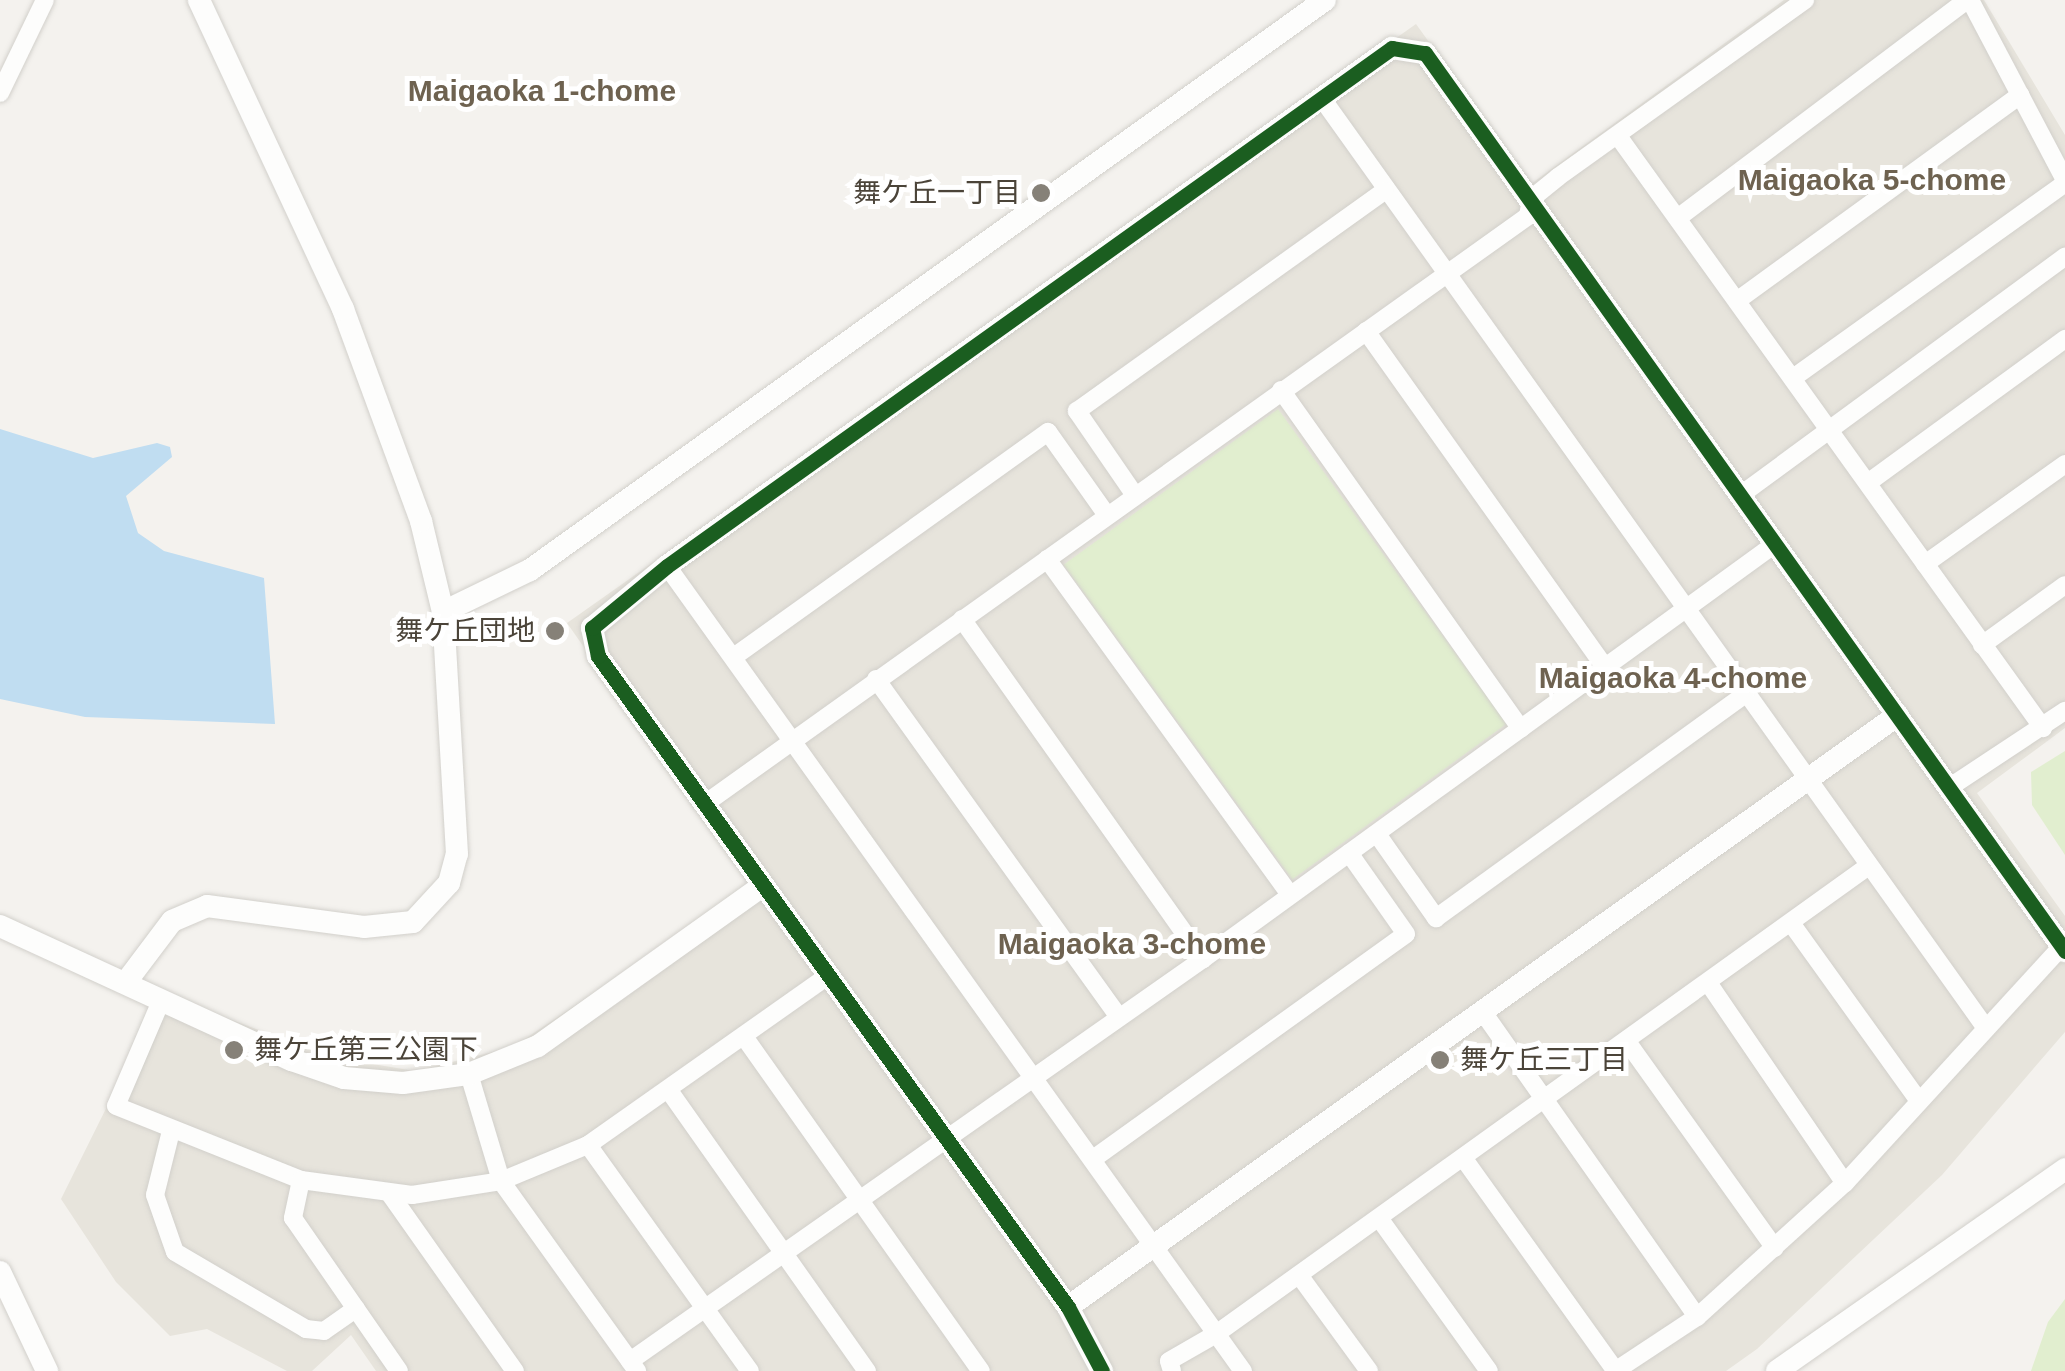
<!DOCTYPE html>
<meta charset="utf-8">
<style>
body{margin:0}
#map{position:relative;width:2065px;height:1371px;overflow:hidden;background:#f4f2ee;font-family:Helvetica,"Noto Sans JP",sans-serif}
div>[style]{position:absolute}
.residential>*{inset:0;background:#e7e4dc}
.green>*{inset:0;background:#e1eecf;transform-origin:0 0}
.water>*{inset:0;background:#c0ddf1}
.roads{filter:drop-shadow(0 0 2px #d2d0cb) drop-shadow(0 0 2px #d2d0cb)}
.minor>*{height:18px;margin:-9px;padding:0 9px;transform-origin:9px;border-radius:9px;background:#fdfdfc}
.tertiary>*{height:22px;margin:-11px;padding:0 11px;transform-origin:11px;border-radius:11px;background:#fdfdfc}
.cycleway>*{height:15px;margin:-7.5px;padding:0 7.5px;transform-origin:7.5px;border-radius:7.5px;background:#1b5e20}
.dots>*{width:28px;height:28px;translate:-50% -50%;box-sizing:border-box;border:5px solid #fff;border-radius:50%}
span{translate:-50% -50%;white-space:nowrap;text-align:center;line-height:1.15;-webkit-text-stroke:10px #fff;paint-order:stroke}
.poi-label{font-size:28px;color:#4b4439}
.right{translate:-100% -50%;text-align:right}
.left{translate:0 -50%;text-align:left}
.neighbourhood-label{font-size:30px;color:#6e6250;font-weight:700}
</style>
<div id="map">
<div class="residential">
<i style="clip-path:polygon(1784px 0,1984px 0,2065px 135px,2065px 728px,1977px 793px,2065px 916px,2065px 1032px,1942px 1175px,1757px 1349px,1726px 1371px,376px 1371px,351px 1335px,312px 1371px,287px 1371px,207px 1329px,170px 1336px,116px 1282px,61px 1199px,163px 994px,330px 1057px,415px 1071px,513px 1047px,752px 887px,567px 623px,1416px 24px,1531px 184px)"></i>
</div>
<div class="green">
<i style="left:1278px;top:409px;width:389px;height:265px;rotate:54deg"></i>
<i style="clip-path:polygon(2065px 751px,2065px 855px,2032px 805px,2031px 772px)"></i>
<i style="clip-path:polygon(2065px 1299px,2065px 1371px,2031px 1371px,2048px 1322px)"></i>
</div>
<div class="water">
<i style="clip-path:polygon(0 429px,93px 458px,157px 443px,170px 447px,172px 457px,126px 496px,138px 533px,164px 551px,264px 578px,275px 724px,85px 717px,0 699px)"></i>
</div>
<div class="roads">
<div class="minor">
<i style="left:1970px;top:0;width:204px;rotate:62.2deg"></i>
<i style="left:0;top:93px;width:103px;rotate:-64.2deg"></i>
<i style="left:1321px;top:97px;width:1143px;rotate:54.47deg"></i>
<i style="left:1618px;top:136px;width:729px;rotate:54.33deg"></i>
<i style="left:1679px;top:217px;width:361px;rotate:-37deg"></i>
<i style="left:1738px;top:300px;width:349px;rotate:-36deg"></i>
<i style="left:1366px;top:331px;width:415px;rotate:54.6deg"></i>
<i style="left:1793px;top:378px;width:335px;rotate:-35.6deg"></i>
<i style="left:1281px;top:390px;width:415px;rotate:54.7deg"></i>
<i style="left:1869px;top:482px;width:243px;rotate:-36.1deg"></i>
<i style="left:1134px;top:494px;width:101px;rotate:-124.5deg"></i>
<i style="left:1077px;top:411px;width:378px;rotate:-35.6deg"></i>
<i style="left:1742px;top:494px;width:401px;rotate:-36.3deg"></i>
<i style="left:1047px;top:559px;width:412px;rotate:54.1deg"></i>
<i style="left:1925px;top:564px;width:172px;rotate:-35.5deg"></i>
<i style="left:667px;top:566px;width:990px;rotate:54.42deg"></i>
<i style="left:962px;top:619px;width:417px;rotate:54.7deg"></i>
<i style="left:1982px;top:645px;width:102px;rotate:-35.9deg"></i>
<i style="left:735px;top:656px;width:385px;rotate:-35.6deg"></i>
<i style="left:1048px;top:432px;width:100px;rotate:54.7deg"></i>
<i style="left:876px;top:679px;width:415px;rotate:54.3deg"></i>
<i style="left:1950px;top:787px;width:138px;rotate:-33.5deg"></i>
<i style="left:706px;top:803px;width:1010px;rotate:-35.53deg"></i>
<i style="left:1528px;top:216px;width:17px;rotate:-80deg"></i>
<i style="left:1531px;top:199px;width:35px;rotate:-39deg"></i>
<i style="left:1558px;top:177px;width:304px;rotate:-35.6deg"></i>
<i style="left:1377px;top:834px;width:103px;rotate:54.9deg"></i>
<i style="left:1436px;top:918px;width:382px;rotate:-35.9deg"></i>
<i style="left:1791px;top:923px;width:219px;rotate:54.3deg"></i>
<i style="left:1709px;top:984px;width:241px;rotate:55.7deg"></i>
<i style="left:161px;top:1001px;width:114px;rotate:113.2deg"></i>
<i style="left:116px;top:1106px;width:199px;rotate:21.8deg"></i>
<i style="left:301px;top:1180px;width:112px;rotate:7.7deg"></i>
<i style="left:412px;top:1195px;width:90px;rotate:-8.9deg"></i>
<i style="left:501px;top:1181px;width:94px;rotate:-22.5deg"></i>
<i style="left:588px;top:1145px;width:294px;rotate:-35.2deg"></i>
<i style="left:1485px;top:1015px;width:369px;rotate:54.9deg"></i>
<i style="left:745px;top:1038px;width:408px;rotate:54.7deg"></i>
<i style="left:1628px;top:1043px;width:252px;rotate:54.4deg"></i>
<i style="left:469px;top:1074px;width:112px;rotate:73.3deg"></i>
<i style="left:501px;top:1181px;width:234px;rotate:54.4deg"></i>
<i style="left:670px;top:1092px;width:342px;rotate:54.8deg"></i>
<i style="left:171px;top:1131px;width:66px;rotate:104deg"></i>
<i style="left:155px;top:1195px;width:60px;rotate:70.7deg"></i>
<i style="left:175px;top:1252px;width:152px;rotate:30.4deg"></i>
<i style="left:306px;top:1329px;width:18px;rotate:6deg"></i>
<i style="left:324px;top:1331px;width:39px;rotate:-35deg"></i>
<i style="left:588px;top:1145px;width:278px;rotate:54.4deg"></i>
<i style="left:1093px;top:1159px;width:385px;rotate:-35.7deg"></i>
<i style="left:1406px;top:934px;width:99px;rotate:-125.1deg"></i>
<i style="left:1464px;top:1159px;width:261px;rotate:54.4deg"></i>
<i style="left:301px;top:1180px;width:39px;rotate:102deg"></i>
<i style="left:293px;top:1218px;width:186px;rotate:55.3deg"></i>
<i style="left:390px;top:1194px;width:217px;rotate:54.8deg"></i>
<i style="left:1379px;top:1218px;width:188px;rotate:54.3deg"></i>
<i style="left:1299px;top:1275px;width:119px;rotate:53.9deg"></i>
<i style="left:630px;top:1361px;width:700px;rotate:-35.05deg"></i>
<i style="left:1203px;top:959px;width:707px;rotate:-35.96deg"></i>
<i style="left:1172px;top:1371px;width:10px;rotate:-107deg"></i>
<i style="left:1169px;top:1361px;width:54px;rotate:-29.9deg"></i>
<i style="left:1216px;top:1334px;width:801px;rotate:-35.65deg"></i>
<i style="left:1615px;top:1371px;width:98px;rotate:-33.4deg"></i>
<i style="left:1697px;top:1317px;width:200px;rotate:-42.2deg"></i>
<i style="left:1845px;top:1183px;width:321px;rotate:-47.5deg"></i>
</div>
<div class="tertiary">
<i style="left:443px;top:612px;width:97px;rotate:-25.8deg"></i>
<i style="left:530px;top:570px;width:978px;rotate:-35.64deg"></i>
<i style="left:0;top:926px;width:321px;rotate:24.7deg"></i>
<i style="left:292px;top:1060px;width:55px;rotate:19.1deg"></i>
<i style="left:344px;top:1078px;width:59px;rotate:4.8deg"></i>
<i style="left:403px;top:1083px;width:67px;rotate:-7.8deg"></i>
<i style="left:469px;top:1074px;width:74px;rotate:-22.1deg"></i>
<i style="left:538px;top:1046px;width:275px;rotate:-35.5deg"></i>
<i style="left:126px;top:982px;width:76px;rotate:-53deg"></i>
<i style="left:172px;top:921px;width:38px;rotate:-23deg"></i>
<i style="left:207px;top:906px;width:158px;rotate:7.6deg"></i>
<i style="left:364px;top:927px;width:49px;rotate:-5.8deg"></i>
<i style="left:413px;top:922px;width:53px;rotate:-47.3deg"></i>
<i style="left:449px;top:883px;width:30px;rotate:-75deg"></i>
<i style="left:457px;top:854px;width:242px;rotate:-93.3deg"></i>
<i style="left:443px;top:612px;width:94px;rotate:-103.6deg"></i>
<i style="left:421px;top:521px;width:226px;rotate:-110.2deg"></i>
<i style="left:343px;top:309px;width:341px;rotate:-115deg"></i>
<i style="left:0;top:1272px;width:110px;rotate:64.6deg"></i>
<i style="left:1068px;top:1307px;width:1019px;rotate:-35.5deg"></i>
<i style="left:1102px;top:1371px;width:72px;rotate:-118deg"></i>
<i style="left:1068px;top:1307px;width:803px;rotate:-125.83deg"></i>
<i style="left:598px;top:656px;width:29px;rotate:-102deg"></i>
<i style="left:592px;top:628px;width:97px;rotate:-39.6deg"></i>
<i style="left:667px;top:566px;width:891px;rotate:-35.55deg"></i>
<i style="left:1392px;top:48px;width:33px;rotate:9deg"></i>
<i style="left:1425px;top:53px;width:1103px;rotate:54.52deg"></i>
<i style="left:1777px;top:1371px;width:352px;rotate:-35deg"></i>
</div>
</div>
<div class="cycleway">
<i style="left:1102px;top:1371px;width:72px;rotate:-118deg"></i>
<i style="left:1068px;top:1307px;width:803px;rotate:-125.83deg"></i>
<i style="left:598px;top:656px;width:29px;rotate:-102deg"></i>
<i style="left:592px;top:628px;width:97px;rotate:-39.6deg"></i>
<i style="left:667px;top:566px;width:891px;rotate:-35.55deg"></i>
<i style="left:1392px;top:48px;width:33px;rotate:9deg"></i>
<i style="left:1425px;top:53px;width:1103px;rotate:54.52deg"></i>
</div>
<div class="dots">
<i style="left:1041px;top:193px;background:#868178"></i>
<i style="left:555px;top:631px;background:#868178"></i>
<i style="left:234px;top:1050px;background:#868178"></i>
<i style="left:1440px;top:1060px;background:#868178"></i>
</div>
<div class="poi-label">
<span class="right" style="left:1021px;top:193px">舞ケ丘一丁目</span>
<span class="right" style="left:535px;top:631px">舞ケ丘団地</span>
<span class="left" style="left:254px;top:1050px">舞ケ丘第三公園下</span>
<span class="left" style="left:1460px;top:1060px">舞ケ丘三丁目</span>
</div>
<div class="neighbourhood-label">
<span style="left:542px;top:91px">Maigaoka 1-chome</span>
<span style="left:1872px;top:180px">Maigaoka 5-chome</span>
<span style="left:1673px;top:678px">Maigaoka 4-chome</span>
<span style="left:1132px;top:944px">Maigaoka 3-chome</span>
</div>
</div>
